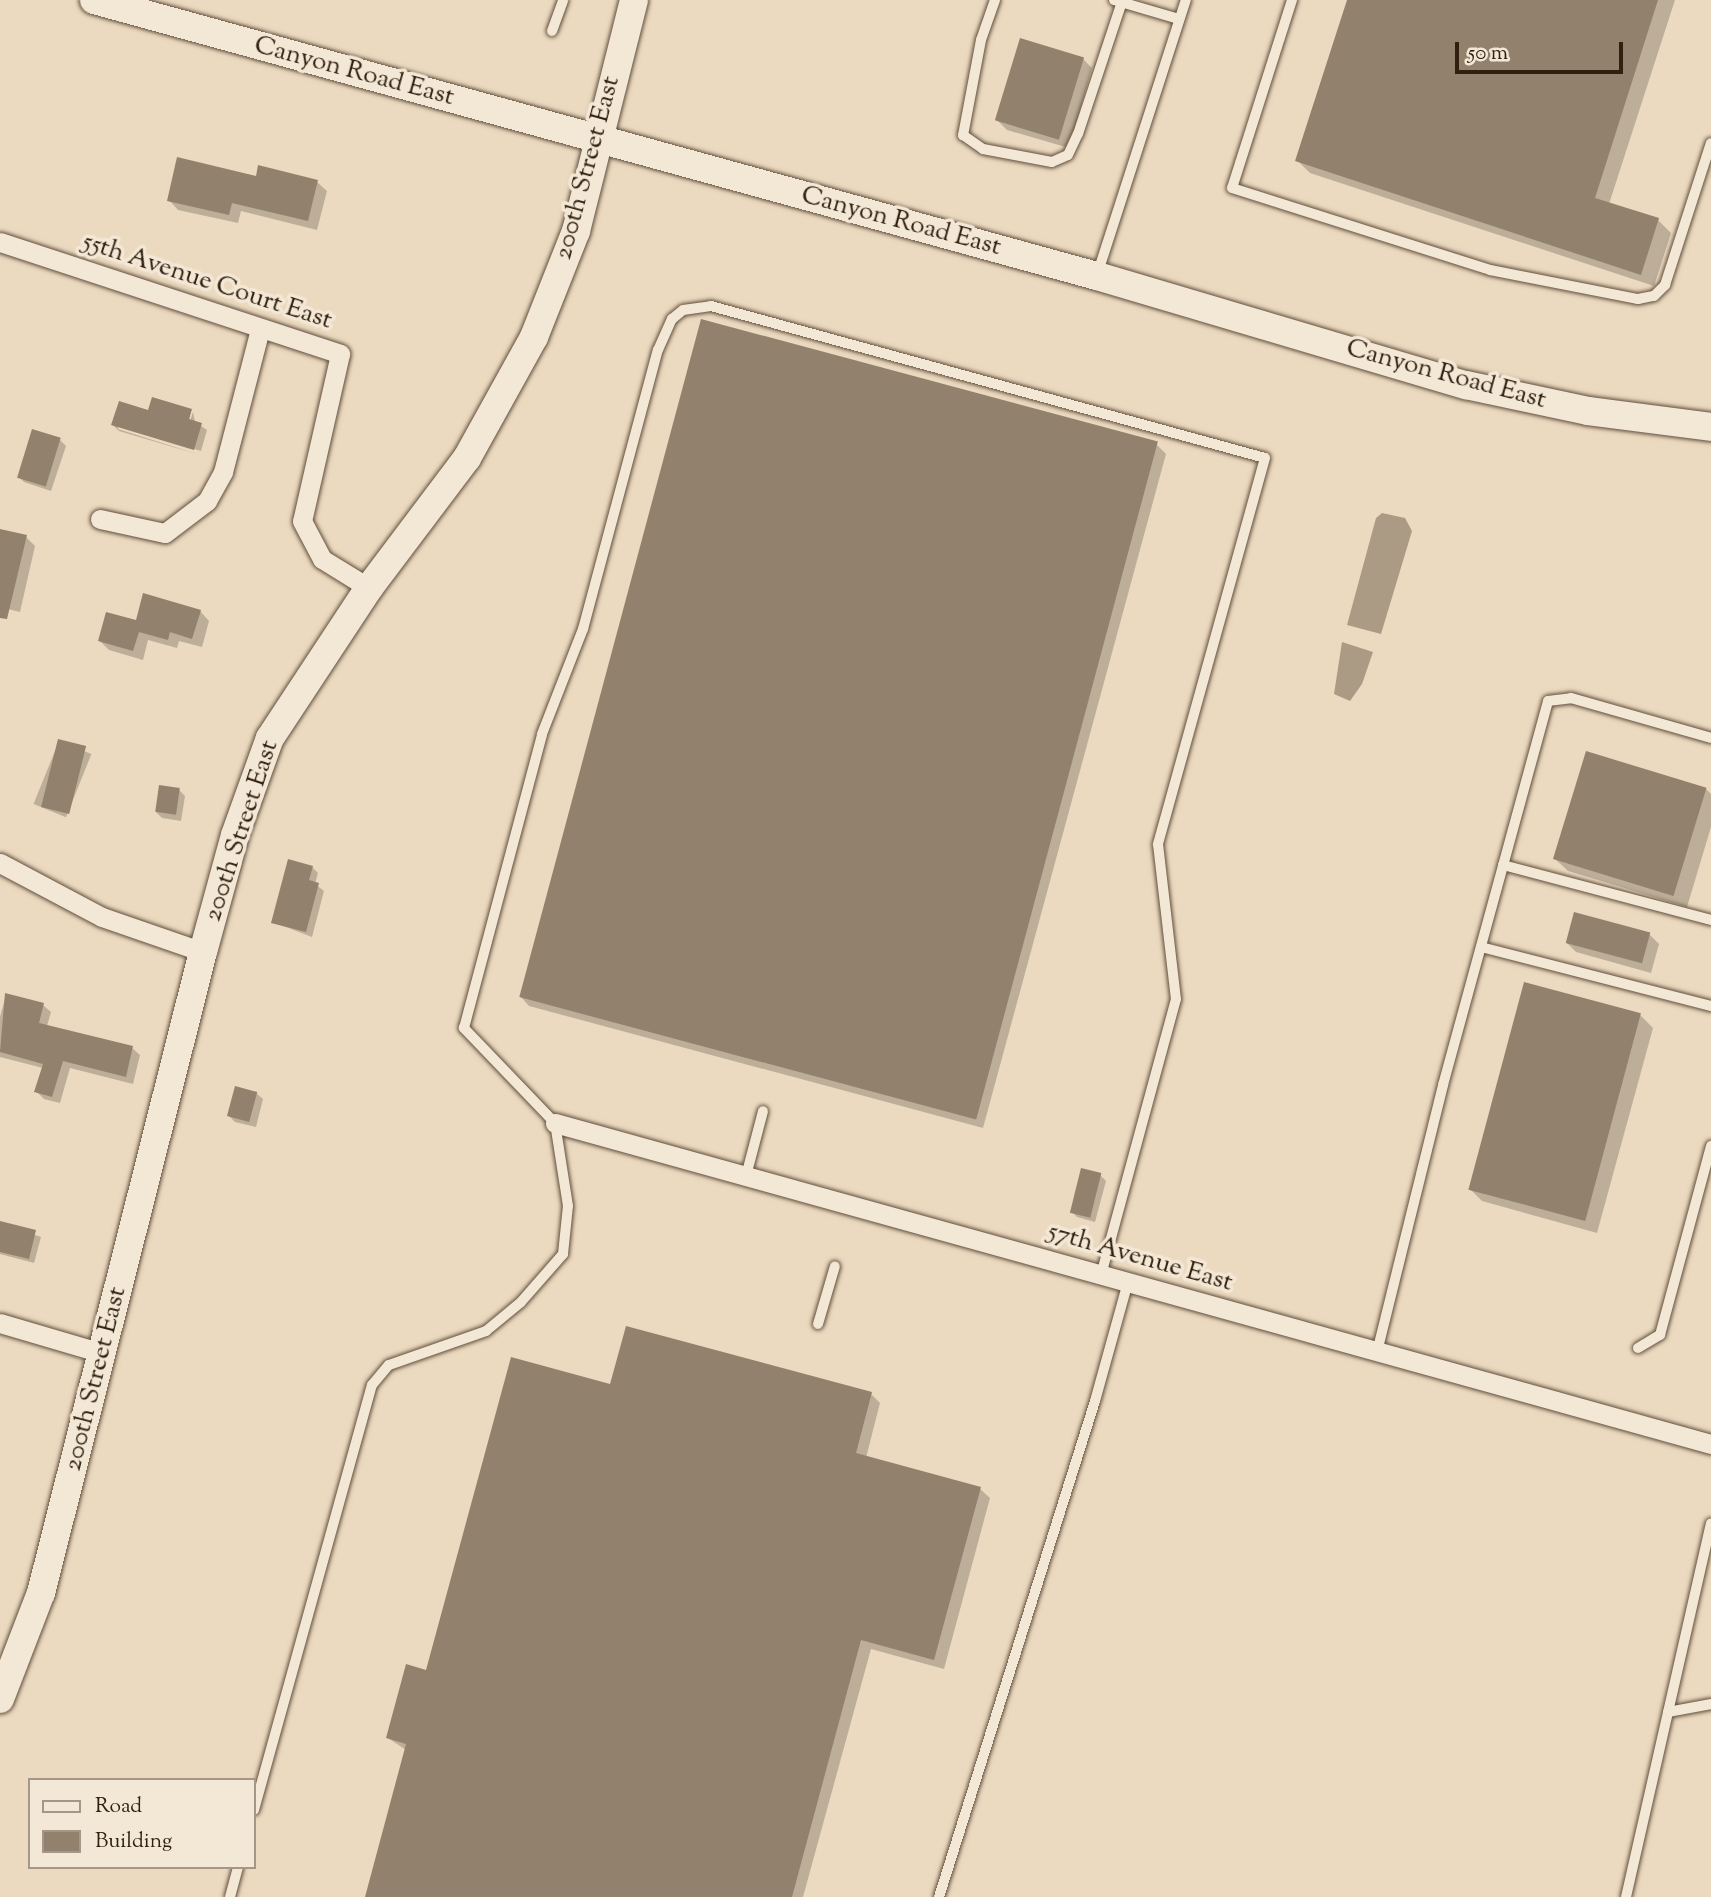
<!DOCTYPE html>
<style>
body{margin:0}
#map{position:relative;width:1711px;height:1897px;overflow:hidden;background:#ecdac0;font-family:"Sorts Mill Goudy",serif}
div>[style]{position:absolute}
.water>*{inset:0;background:#ac9b84}
.shadow>*{inset:0;background:#0003;transform-origin:0 0}
.building>*{inset:0;background:#92816c;transform-origin:0 0}
.roads{filter:drop-shadow(0 0 2px #604e3c) drop-shadow(0 0 2px #604e3c)}
.lane>*{height:10px;margin:-5px;padding:0 5px;transform-origin:5px;border-radius:5px;background:#f3e7d6}
.street>*{height:19px;margin:-9.5px;padding:0 9.5px;transform-origin:9.5px;border-radius:9.5px;background:#f3e7d6}
.secondary>*{height:28px;margin:-14px;padding:0 14px;transform-origin:14px;border-radius:14px;background:#f3e7d6}
span{translate:-50% -50%;white-space:nowrap;text-align:center;line-height:1.15;-webkit-text-stroke:7px #f3e7d6;paint-order:stroke}
.street-label{font-size:26px;color:#312010}
.legend{position:absolute;left:28px;top:1778px;width:228px;height:91px;box-sizing:border-box;background:#f3e7d6;border:2px solid #a59787;margin:0;padding:9px 12px;list-style:none;font-size:21px;color:#312010}
.legend li{display:flex;align-items:center;gap:14px;height:35px}
.legend b{width:35px;border:2px solid #a59787}
.scale{position:absolute;left:1455px;top:42px;width:168px;height:32px;box-sizing:border-box;border:4px solid #312010;border-top:0;padding-left:9px;font-size:21px;line-height:24px;white-space:nowrap;color:#312010;-webkit-text-stroke:5px #f3e7d6;paint-order:stroke}
</style>
<div id="map">
<div class="water">
<i style="clip-path:polygon(1382px 513px,1405px 518px,1412px 531px,1381px 634px,1347px 625px,1376px 518px)"></i>
<i style="clip-path:polygon(1342px 642px,1373px 652px,1362px 684px,1350px 701px,1334px 694px)"></i>
</div>
<div class="shadow">
<i style="clip-path:polygon(1349px 0,1675px 0,1609px 204px,1658px 220px,1671px 233px,1654px 286px,1310px 173px,1297px 160px)"></i>
<i style="clip-path:polygon(1083px 59px,1092px 68px,1069px 148px,1007px 130px,997px 120px)"></i>
<i style="clip-path:polygon(257px 178px,317px 182px,327px 191px,317px 230px,241px 211px,238px 223px,178px 210px,169px 200px)"></i>
<i style="clip-path:polygon(191px 410px,188px 427px,193px 412px,195px 422px,207px 430px,201px 451px,118px 426px,118px 429px,200px 455px,119px 431px,113px 425px,150px 412px)"></i>
<i style="clip-path:polygon(60px 440px,66px 446px,51px 491px,24px 482px,18px 476px)"></i>
<i style="clip-path:polygon(1156px 444px,1166px 454px,983px 1128px,529px 1006px,520px 996px)"></i>
<i style="clip-path:polygon(0 530px,26px 537px,35px 546px,20px 612px,0 607px)"></i>
<i style="clip-path:polygon(200px 611px,209px 621px,202px 647px,179px 641px,177px 648px,148px 640px,143px 660px,109px 650px,100px 641px,137px 623px)"></i>
<i style="left:59px;top:741px;width:35px;height:68px;rotate:22deg"></i>
<i style="clip-path:polygon(1706px 789px,1711px 794px,1711px 827px,1687px 907px,1568px 871px,1555px 859px)"></i>
<i style="clip-path:polygon(179px 790px,185px 796px,181px 821px,162px 818px,156px 812px)"></i>
<i style="clip-path:polygon(312px 867px,318px 873px,315px 884px,324px 891px,312px 937px,273px 922px)"></i>
<i style="clip-path:polygon(1649px 934px,1659px 944px,1651px 973px,1576px 952px,1567px 943px)"></i>
<i style="clip-path:polygon(6px 995px,43px 1005px,51px 1012px,47px 1026px,132px 1048px,140px 1055px,133px 1084px,70px 1068px,60px 1103px,44px 1099px,36px 1091px,43px 1068px,0 1057px,0 1017px)"></i>
<i style="clip-path:polygon(1640px 1015px,1653px 1028px,1597px 1233px,1482px 1201px,1469px 1188px)"></i>
<i style="clip-path:polygon(256px 1093px,263px 1099px,256px 1127px,235px 1122px,229px 1116px)"></i>
<i style="clip-path:polygon(1100px 1175px,1106px 1181px,1095px 1222px,1077px 1217px,1071px 1211px)"></i>
<i style="clip-path:polygon(0 1223px,41px 1237px,34px 1263px,0 1254px)"></i>
<i style="clip-path:polygon(611px 1386px,871px 1394px,880px 1403px,866px 1458px,980px 1489px,990px 1498px,944px 1669px,871px 1649px,803px 1897px,367px 1897px,406px 1750px,388px 1738px)"></i>
</div>
<div class="building">
<i style="clip-path:polygon(1347px 0,1658px 0,1595px 198px,1659px 218px,1641px 275px,1295px 161px)"></i>
<i style="left:1020px;top:38px;width:67px;height:86px;rotate:17deg"></i>
<i style="clip-path:polygon(177px 157px,256px 176px,258px 165px,318px 180px,308px 221px,232px 203px,229px 215px,167px 201px)"></i>
<i style="left:701px;top:319px;width:473px;height:702px;rotate:15deg"></i>
<i style="clip-path:polygon(152px 397px,192px 409px,189px 419px,202px 423px,194px 450px,111px 425px,119px 401px,148px 410px)"></i>
<i style="left:32px;top:429px;width:30px;height:51px;rotate:17deg"></i>
<i style="clip-path:polygon(0 529px,27px 535px,7px 619px,0 618px)"></i>
<i style="clip-path:polygon(143px 593px,201px 610px,192px 639px,170px 632px,168px 640px,139px 632px,133px 651px,98px 641px,106px 612px,136px 620px)"></i>
<i style="left:58px;top:739px;width:29px;height:70px;rotate:14deg"></i>
<i style="left:1586px;top:751px;width:126px;height:113px;rotate:17deg"></i>
<i style="left:159px;top:785px;width:21px;height:27px;rotate:8deg"></i>
<i style="clip-path:polygon(288px 859px,313px 866px,309px 880px,319px 883px,306px 932px,271px 923px)"></i>
<i style="left:1574px;top:912px;width:79px;height:32px;rotate:15deg"></i>
<i style="left:1524px;top:982px;width:121px;height:215px;rotate:15deg"></i>
<i style="clip-path:polygon(5px 993px,44px 1003px,39px 1023px,133px 1046px,126px 1077px,63px 1061px,52px 1097px,34px 1092px,43px 1064px,0 1052px)"></i>
<i style="left:235px;top:1086px;width:23px;height:31px;rotate:15deg"></i>
<i style="left:1081px;top:1168px;width:21px;height:46px;rotate:14deg"></i>
<i style="clip-path:polygon(0 1221px,36px 1230px,29px 1259px,0 1252px)"></i>
<i style="clip-path:polygon(626px 1326px,872px 1392px,856px 1453px,981px 1487px,934px 1660px,861px 1640px,792px 1897px,365px 1897px,406px 1744px,386px 1738px,406px 1664px,426px 1670px,511px 1357px,610px 1384px)"></i>
</div>
<div class="roads">
<div class="lane">
<i style="left:995px;top:0;width:42px;rotate:109.3deg"></i>
<i style="left:981px;top:40px;width:97px;rotate:100.7deg"></i>
<i style="left:963px;top:135px;width:24px;rotate:35deg"></i>
<i style="left:983px;top:149px;width:70px;rotate:10.7deg"></i>
<i style="left:1052px;top:162px;width:17px;rotate:-24deg"></i>
<i style="left:1068px;top:155px;width:23px;rotate:-65deg"></i>
<i style="left:1078px;top:134px;width:139px;rotate:-71.6deg"></i>
<i style="left:1114px;top:0;width:68px;rotate:16.3deg"></i>
<i style="left:1292px;top:0;width:197px;rotate:107.7deg"></i>
<i style="left:1232px;top:188px;width:271px;rotate:17.6deg"></i>
<i style="left:1490px;top:270px;width:151px;rotate:11.1deg"></i>
<i style="left:1638px;top:299px;width:16px;rotate:-11deg"></i>
<i style="left:1654px;top:296px;width:16px;rotate:-45deg"></i>
<i style="left:1665px;top:285px;width:149px;rotate:-72.1deg"></i>
<i style="left:552px;top:31px;width:33px;rotate:-70deg"></i>
<i style="left:1097px;top:275px;width:289px;rotate:-72.1deg"></i>
<i style="left:1503px;top:865px;width:215px;rotate:14.8deg"></i>
<i style="left:1481px;top:947px;width:237px;rotate:14.4deg"></i>
<i style="left:746px;top:1176px;width:67px;rotate:-75.3deg"></i>
<i style="left:818px;top:1324px;width:60px;rotate:-73.7deg"></i>
<i style="left:1638px;top:1348px;width:26px;rotate:-31deg"></i>
<i style="left:1660px;top:1335px;width:196px;rotate:-74.9deg"></i>
<i style="left:1377px;top:1352px;width:275px;rotate:-76.1deg"></i>
<i style="left:1443px;top:1085px;width:398px;rotate:-74.7deg"></i>
<i style="left:1548px;top:701px;width:23px;rotate:-7deg"></i>
<i style="left:1571px;top:698px;width:146px;rotate:15.9deg"></i>
<i style="left:1668px;top:1712px;width:44px;rotate:-10.5deg"></i>
<i style="left:254px;top:1810px;width:441px;rotate:-74.5deg"></i>
<i style="left:372px;top:1385px;width:26px;rotate:-50deg"></i>
<i style="left:389px;top:1365px;width:103px;rotate:-19.3deg"></i>
<i style="left:486px;top:1331px;width:45px;rotate:-39.6deg"></i>
<i style="left:521px;top:1302px;width:64px;rotate:-48.8deg"></i>
<i style="left:563px;top:1254px;width:48px;rotate:-84.1deg"></i>
<i style="left:568px;top:1206px;width:84px;rotate:-98.9deg"></i>
<i style="left:555px;top:1123px;width:132px;rotate:-133.8deg"></i>
<i style="left:464px;top:1028px;width:304px;rotate:-75.1deg"></i>
<i style="left:542px;top:734px;width:113px;rotate:-68.7deg"></i>
<i style="left:583px;top:629px;width:289px;rotate:-75deg"></i>
<i style="left:658px;top:350px;width:34px;rotate:-66deg"></i>
<i style="left:672px;top:319px;width:14px;rotate:-39deg"></i>
<i style="left:683px;top:310px;width:28px;rotate:-8deg"></i>
<i style="left:711px;top:306px;width:574px;rotate:15.34deg"></i>
<i style="left:1265px;top:458px;width:401px;rotate:105.5deg"></i>
<i style="left:1158px;top:844px;width:156px;rotate:83.4deg"></i>
<i style="left:1176px;top:999px;width:286px;rotate:105.2deg"></i>
<i style="left:230px;top:1897px;width:31px;rotate:-75deg"></i>
<i style="left:939px;top:1897px;width:520px;rotate:-72.54deg"></i>
<i style="left:1095px;top:1401px;width:123px;rotate:-74.5deg"></i>
<i style="left:1626px;top:1897px;width:383px;rotate:-77.2deg"></i>
</div>
<div class="street">
<i style="left:0;top:242px;width:358px;rotate:18.2deg"></i>
<i style="left:340px;top:354px;width:171px;rotate:102.8deg"></i>
<i style="left:302px;top:521px;width:43px;rotate:62.2deg"></i>
<i style="left:322px;top:559px;width:55px;rotate:31.7deg"></i>
<i style="left:100px;top:519px;width:66px;rotate:12.2deg"></i>
<i style="left:165px;top:533px;width:53px;rotate:-37.3deg"></i>
<i style="left:207px;top:501px;width:33px;rotate:-61deg"></i>
<i style="left:223px;top:472px;width:148px;rotate:-75.5deg"></i>
<i style="left:0;top:863px;width:115px;rotate:27.9deg"></i>
<i style="left:102px;top:917px;width:107px;rotate:19.1deg"></i>
<i style="left:555px;top:1123px;width:1200px;rotate:15.52deg"></i>
<i style="left:0;top:1323px;width:106px;rotate:16.4deg"></i>
</div>
<div class="secondary">
<i style="left:94px;top:0;width:1040px;rotate:15.39deg"></i>
<i style="left:1097px;top:276px;width:385px;rotate:16.5deg"></i>
<i style="left:1466px;top:385px;width:125px;rotate:12deg"></i>
<i style="left:1588px;top:411px;width:124px;rotate:7.4deg"></i>
<i style="left:0;top:1699px;width:114px;rotate:-68.9deg"></i>
<i style="left:41px;top:1593px;width:661px;rotate:-75.82deg"></i>
<i style="left:203px;top:952px;width:121px;rotate:-74.7deg"></i>
<i style="left:235px;top:835px;width:103px;rotate:-70.2deg"></i>
<i style="left:270px;top:738px;width:180px;rotate:-56.6deg"></i>
<i style="left:369px;top:588px;width:163px;rotate:-53deg"></i>
<i style="left:467px;top:458px;width:138px;rotate:-61deg"></i>
<i style="left:534px;top:337px;width:114px;rotate:-68.4deg"></i>
<i style="left:576px;top:231px;width:238px;rotate:-75.9deg"></i>
</div>
</div>
<div class="street-label">
<span style="left:354px;top:72px;rotate:15deg">Canyon Road East</span>
<span style="left:588px;top:168px;rotate:-75deg">200th Street East</span>
<span style="left:901px;top:222px;rotate:15deg">Canyon Road East</span>
<span style="left:207px;top:282px;rotate:18deg">55th Avenue Court East</span>
<span style="left:1446px;top:375px;rotate:15deg">Canyon Road East</span>
<span style="left:242px;top:831px;rotate:-72deg">200th Street East</span>
<span style="left:1140px;top:1258px;rotate:16deg">57th Avenue East</span>
<span style="left:96px;top:1379px;rotate:-76deg">200th Street East</span>
</div>
<ul class="legend">
<li><b style="height:9px;background:#f3e7d6"></b>Road</li>
<li><b style="height:19px;background:#92816c"></b>Building</li>
</ul>
<div class="scale">50 m</div>
</div>
